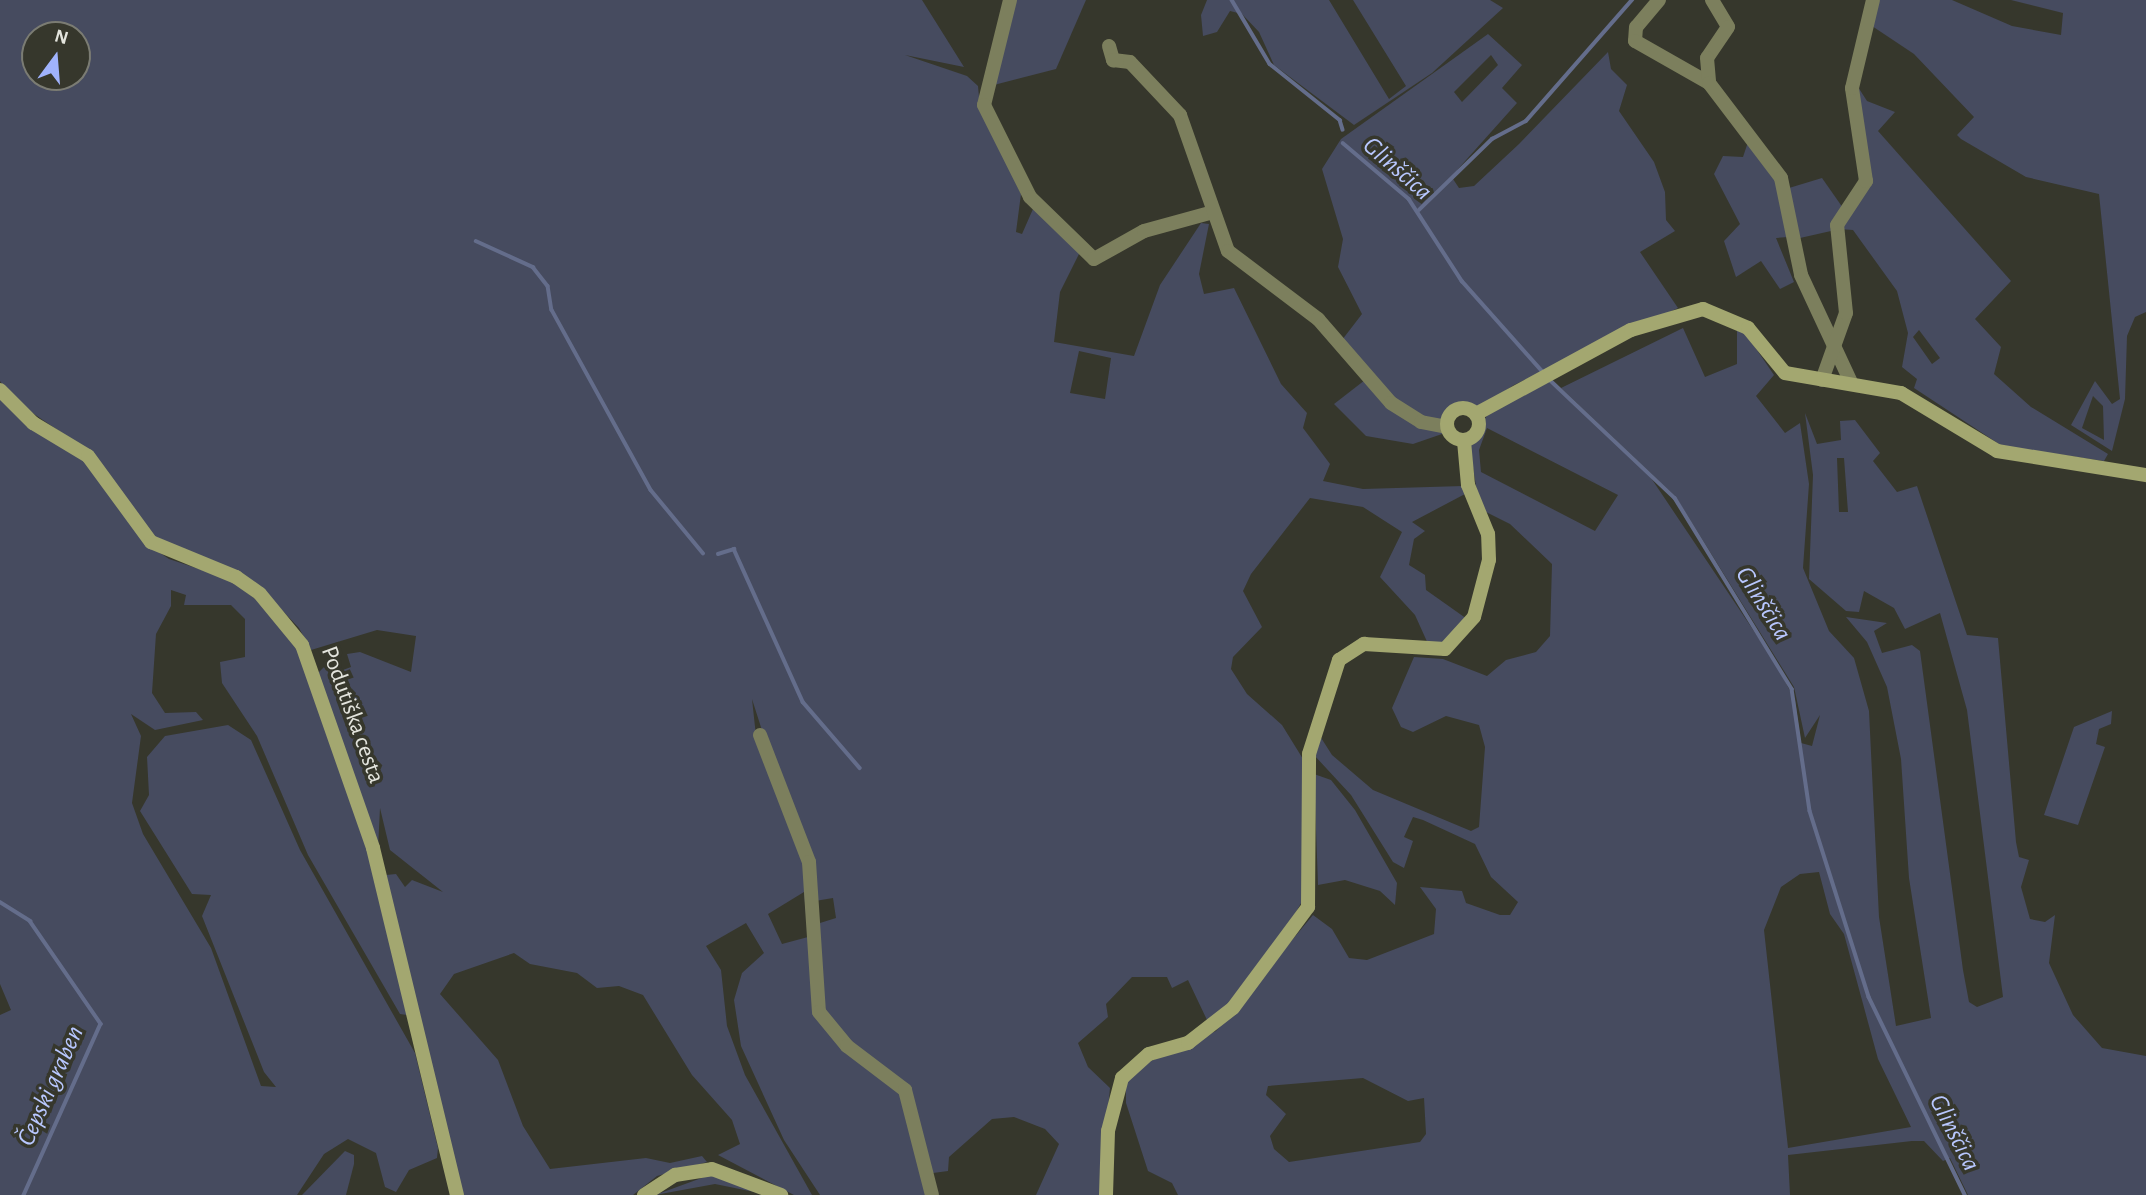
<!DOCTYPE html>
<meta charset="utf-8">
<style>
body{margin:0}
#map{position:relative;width:2146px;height:1195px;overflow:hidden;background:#36372c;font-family:"Alegreya Sans",sans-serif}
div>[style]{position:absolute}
.green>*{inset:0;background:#464b5f}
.stream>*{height:3.5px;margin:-1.75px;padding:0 1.75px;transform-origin:1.75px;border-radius:1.75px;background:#646d8b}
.street>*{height:14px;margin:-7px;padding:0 7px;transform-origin:7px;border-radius:7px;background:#7c7f5d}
.secondary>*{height:14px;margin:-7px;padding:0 7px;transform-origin:7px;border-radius:7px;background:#a3a770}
.secondary>.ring{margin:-7px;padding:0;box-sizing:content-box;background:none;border:14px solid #a3a770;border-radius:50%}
span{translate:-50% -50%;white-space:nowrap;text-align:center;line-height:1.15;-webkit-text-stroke:7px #36372c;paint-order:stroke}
.street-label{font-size:24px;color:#e3e4dd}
.water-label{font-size:26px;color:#b8c7fe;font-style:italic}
.north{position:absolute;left:21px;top:21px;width:70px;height:70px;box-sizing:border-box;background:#36372c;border:2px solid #7b7c73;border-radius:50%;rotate:16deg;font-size:19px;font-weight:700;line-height:28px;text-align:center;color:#e3e4dd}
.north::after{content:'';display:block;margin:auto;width:24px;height:32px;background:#a0b3fd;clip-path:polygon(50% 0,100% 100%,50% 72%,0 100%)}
</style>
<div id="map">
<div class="green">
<i style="clip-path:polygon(evenodd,0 0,922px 0,964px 67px,905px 55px,967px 76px,978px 86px,980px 108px,1021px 194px,1016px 232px,1022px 234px,1033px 209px,1041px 211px,1080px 252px,1060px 292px,1054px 342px,1134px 356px,1160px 285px,1201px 223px,1209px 224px,1199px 274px,1204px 294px,1234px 288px,1281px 384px,1307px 413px,1303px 428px,1330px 464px,1323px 481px,1363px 489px,1463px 486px,1465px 494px,1412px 522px,1425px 531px,1414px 539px,1409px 565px,1425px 575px,1426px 590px,1467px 619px,1438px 646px,1423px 647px,1429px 646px,1415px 615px,1380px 577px,1402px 532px,1363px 507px,1310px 498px,1251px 574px,1243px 591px,1262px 627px,1233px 657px,1231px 669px,1247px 694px,1282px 725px,1303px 759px,1304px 898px,1276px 947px,1214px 1021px,1194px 1032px,1207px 1020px,1188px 980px,1172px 988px,1167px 977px,1132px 977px,1106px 1004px,1108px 1017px,1078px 1043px,1088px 1067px,1110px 1088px,1100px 1195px,1036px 1195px,1059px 1144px,1045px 1129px,1014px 1117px,992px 1119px,949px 1157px,948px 1171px,933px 1173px,906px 1086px,830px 1027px,821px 1012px,817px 945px,820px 923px,836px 918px,833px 898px,815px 901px,804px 834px,779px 784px,752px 699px,756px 736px,804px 852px,817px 1014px,836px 1040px,902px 1090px,930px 1195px,820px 1195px,784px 1140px,741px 1046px,734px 1000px,742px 973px,764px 953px,746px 923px,706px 946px,721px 970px,727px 1026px,745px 1075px,812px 1195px,794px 1195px,718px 1155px,740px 1144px,732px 1120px,692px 1075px,643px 995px,619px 986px,597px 988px,577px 973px,530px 964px,514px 953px,454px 974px,440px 994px,498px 1060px,523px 1126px,550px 1169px,646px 1158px,670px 1163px,702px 1156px,707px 1162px,657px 1176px,633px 1195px,462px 1195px,422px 1046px,386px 875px,396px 874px,405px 887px,412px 880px,443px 892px,390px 850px,380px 808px,378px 849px,317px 674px,328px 663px,335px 673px,351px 667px,347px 654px,360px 652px,411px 672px,416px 636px,377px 630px,311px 650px,299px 628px,259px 586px,152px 535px,90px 452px,12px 399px,0 381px,0 0,35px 35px,77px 35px,77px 77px,35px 77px,35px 35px,0 0,1079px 351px,1111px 358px,1105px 399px,1070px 393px,1079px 351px,0 0,804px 892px,808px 937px,782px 944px,768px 914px,804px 892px)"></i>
<i style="clip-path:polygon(1013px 0,1086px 0,1056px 69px,990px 86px)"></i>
<i style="clip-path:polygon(1207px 0,1329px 0,1389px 99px,1406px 86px,1353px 0,1490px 0,1503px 8px,1432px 73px,1354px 125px,1274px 65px,1259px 32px,1242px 14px,1230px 11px,1217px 32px,1203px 36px,1201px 15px)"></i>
<i style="clip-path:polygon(evenodd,1876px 0,1952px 0,2012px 26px,2061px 35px,2063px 13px,2011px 0,2146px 0,2146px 312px,2135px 317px,2127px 336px,2125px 399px,2112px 451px,2071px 425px,2095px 381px,2112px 404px,2120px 399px,2099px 194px,2026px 177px,1961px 139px,1957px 135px,1974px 117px,1914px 54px,1869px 24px,1876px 0,2093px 396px,2103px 406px,2104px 440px,2082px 428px,2093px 396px)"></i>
<i style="clip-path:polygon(evenodd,1488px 34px,1522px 65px,1502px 88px,1517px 103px,1458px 169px,1453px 179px,1459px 188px,1474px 186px,1519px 144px,1608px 52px,1611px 69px,1627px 85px,1619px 111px,1654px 162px,1665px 192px,1666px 220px,1675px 231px,1640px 252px,1678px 308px,1514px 385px,1475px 410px,1456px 406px,1442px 423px,1402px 408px,1342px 340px,1362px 314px,1338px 267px,1343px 239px,1322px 169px,1341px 139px,1488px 34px,1491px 55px,1498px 65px,1462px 102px,1454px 92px,1491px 55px)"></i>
<i style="clip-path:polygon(evenodd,1858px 87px,1867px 101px,1895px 112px,1878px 131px,2011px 281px,1975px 319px,2001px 347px,1994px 374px,2031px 407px,2108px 454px,2104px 461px,2002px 446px,1914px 388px,1917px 379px,1902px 367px,1908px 333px,1897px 291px,1853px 230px,1839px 229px,1866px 188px,1858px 87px,1919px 330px,1940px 358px,1932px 364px,1913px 337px,1919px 330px)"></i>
<i style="clip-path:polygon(1749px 139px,1778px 179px,1788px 237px,1776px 238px,1794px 282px,1780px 289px,1761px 261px,1736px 277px,1724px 241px,1740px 224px,1714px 174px,1723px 156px,1743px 157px)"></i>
<i style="clip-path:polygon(1822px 178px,1843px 208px,1831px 231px,1800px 238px,1789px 188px)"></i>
<i style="clip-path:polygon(evenodd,1683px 328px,1705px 377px,1737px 364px,1737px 329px,1746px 334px,1774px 375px,1756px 396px,1785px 433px,1800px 423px,1809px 484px,1803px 568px,1829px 631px,1854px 658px,1869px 711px,1879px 917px,1896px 1026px,1931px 1018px,1909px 878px,1901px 759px,1887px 687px,1867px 642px,1846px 617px,1887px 623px,1874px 631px,1882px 653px,1912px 645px,1920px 651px,1963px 970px,1969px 1002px,1977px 1007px,2003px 997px,1967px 710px,1940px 613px,1905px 629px,1894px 608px,1864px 591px,1859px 612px,1846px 611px,1809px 579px,1813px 475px,1805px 413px,1817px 444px,1841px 440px,1840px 421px,1855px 420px,1880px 453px,1873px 461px,1897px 492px,1917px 486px,1967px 635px,1998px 638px,2016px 842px,2019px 857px,2029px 860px,2021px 887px,2030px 919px,2045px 922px,2055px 915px,2049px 963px,2073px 1015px,2102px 1048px,2146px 1056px,2146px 1195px,1968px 1195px,1950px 1158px,1943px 1161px,1924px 1141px,1912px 1141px,1788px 1155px,1790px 1195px,1178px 1195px,1172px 1183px,1148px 1171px,1126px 1103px,1126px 1081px,1138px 1067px,1216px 1031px,1313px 915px,1332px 929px,1349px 958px,1367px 960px,1434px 934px,1436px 909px,1420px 887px,1462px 891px,1466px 903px,1500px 915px,1510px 915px,1518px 902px,1491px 877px,1475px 844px,1423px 820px,1413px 817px,1404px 837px,1413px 841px,1404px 868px,1393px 862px,1351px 795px,1314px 755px,1318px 733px,1332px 755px,1373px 790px,1471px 831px,1479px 827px,1485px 747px,1479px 725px,1446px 716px,1413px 732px,1401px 727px,1392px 708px,1414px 657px,1443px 659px,1487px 676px,1506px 660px,1536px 652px,1550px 636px,1552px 564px,1510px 524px,1484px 511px,1477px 492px,1469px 443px,1488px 414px,1547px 380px,1647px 472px,1774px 661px,1795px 700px,1801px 743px,1812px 746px,1820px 715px,1805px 738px,1794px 687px,1676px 497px,1561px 388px,1683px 328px,1487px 428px,1618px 495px,1595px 531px,1481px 472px,1479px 450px,1487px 428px,1683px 328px,1837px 458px,1844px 458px,1848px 512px,1839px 512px,1837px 458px,1683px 328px,1819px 872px,1830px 914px,1844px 934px,1878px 1059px,1911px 1127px,1788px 1148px,1764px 930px,1781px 887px,1800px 874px,1819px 872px,1683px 328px,1363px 1078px,1408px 1101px,1424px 1098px,1426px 1134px,1420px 1142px,1289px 1162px,1274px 1149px,1270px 1136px,1286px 1114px,1266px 1095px,1268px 1086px,1363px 1078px)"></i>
<i style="clip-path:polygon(1365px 380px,1442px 430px,1442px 434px,1413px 444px,1366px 436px,1334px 404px)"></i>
<i style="clip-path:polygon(0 399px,78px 453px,144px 542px,169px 559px,229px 579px,267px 608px,301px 654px,370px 851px,407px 1015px,400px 1014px,308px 855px,257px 736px,222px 683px,220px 662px,245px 657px,245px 619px,231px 605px,184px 605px,186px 595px,171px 590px,171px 606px,156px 634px,152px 693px,165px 713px,196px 712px,203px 720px,155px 730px,131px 714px,141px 736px,132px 803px,143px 834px,211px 948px,261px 1086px,276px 1087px,264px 1072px,202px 916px,211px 895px,192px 894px,140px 811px,149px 795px,147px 757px,165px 736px,228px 725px,251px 740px,300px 850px,415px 1053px,438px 1148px,437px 1158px,409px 1170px,396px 1192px,385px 1187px,376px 1153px,348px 1139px,324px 1154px,297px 1195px,0 1195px,0 1015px,11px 1010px,0 984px)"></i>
<i style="clip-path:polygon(2112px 711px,2111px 724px,2099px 729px,2096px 744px,2105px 747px,2078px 825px,2044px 815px,2074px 727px)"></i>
<i style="clip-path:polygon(1314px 774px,1331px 780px,1355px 810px,1397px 883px,1395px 905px,1380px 891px,1345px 880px,1318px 885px)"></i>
<i style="clip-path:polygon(345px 1151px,354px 1155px,354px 1164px,346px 1195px,302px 1195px)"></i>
<i style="clip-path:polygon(707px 1176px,720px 1176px,769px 1195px,715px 1184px,655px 1195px)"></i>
</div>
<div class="stream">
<i style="left:1232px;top:0;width:74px;rotate:59.3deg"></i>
<i style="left:1270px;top:64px;width:90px;rotate:38.7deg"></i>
<i style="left:1340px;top:120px;width:10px;rotate:73deg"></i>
<i style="left:1343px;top:143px;width:87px;rotate:40.3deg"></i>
<i style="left:1409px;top:199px;width:98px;rotate:57.1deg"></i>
<i style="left:1462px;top:281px;width:123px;rotate:48.3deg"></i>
<i style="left:1419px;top:210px;width:102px;rotate:-44.2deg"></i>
<i style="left:1492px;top:139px;width:38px;rotate:-28deg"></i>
<i style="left:1526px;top:121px;width:161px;rotate:-48.8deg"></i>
<i style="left:476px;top:241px;width:63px;rotate:24.5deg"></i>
<i style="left:533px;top:267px;width:24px;rotate:52deg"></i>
<i style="left:548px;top:286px;width:24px;rotate:81deg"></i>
<i style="left:552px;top:310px;width:205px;rotate:61.2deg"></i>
<i style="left:651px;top:490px;width:82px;rotate:50.5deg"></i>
<i style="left:1549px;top:379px;width:173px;rotate:43.4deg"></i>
<i style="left:1675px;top:498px;width:224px;rotate:58.5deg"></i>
<i style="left:1792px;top:689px;width:123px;rotate:81.6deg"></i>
<i style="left:1810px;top:811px;width:195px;rotate:72.4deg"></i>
<i style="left:1869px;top:997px;width:220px;rotate:64.1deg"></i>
<i style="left:718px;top:554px;width:17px;rotate:-17deg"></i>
<i style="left:734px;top:549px;width:168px;rotate:65.7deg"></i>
<i style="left:803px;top:702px;width:87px;rotate:49.2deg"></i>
<i style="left:0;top:902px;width:36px;rotate:32deg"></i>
<i style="left:30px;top:921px;width:125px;rotate:55.4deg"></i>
<i style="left:101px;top:1024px;width:188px;rotate:114.2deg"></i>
</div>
<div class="street">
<i style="left:1010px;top:0;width:108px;rotate:103.9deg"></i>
<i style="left:984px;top:105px;width:103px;rotate:63.4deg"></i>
<i style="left:1030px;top:197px;width:89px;rotate:44.1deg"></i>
<i style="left:1094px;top:259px;width:57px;rotate:-29.2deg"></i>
<i style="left:1144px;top:231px;width:68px;rotate:-15.3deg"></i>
<i style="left:1659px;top:0;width:35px;rotate:130deg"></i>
<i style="left:1636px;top:27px;width:14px;rotate:94deg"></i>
<i style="left:1635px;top:41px;width:85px;rotate:29.6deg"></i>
<i style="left:1712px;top:0;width:31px;rotate:59deg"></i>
<i style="left:1728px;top:27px;width:37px;rotate:124deg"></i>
<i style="left:1707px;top:58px;width:25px;rotate:85deg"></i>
<i style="left:1709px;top:83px;width:119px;rotate:52.8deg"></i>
<i style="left:1781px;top:178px;width:99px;rotate:78.3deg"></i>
<i style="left:1801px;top:275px;width:118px;rotate:65deg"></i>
<i style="left:1109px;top:46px;width:15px;rotate:74deg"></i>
<i style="left:1113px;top:60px;width:17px;rotate:7deg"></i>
<i style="left:1130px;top:62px;width:73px;rotate:46.7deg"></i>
<i style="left:1180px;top:115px;width:144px;rotate:70.6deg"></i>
<i style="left:1228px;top:251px;width:113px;rotate:37.1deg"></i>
<i style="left:1318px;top:319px;width:111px;rotate:49deg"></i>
<i style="left:1391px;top:403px;width:36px;rotate:32deg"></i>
<i style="left:1421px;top:422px;width:26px;rotate:11deg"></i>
<i style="left:1822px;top:380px;width:71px;rotate:-70.3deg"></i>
<i style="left:1846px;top:313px;width:88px;rotate:-95.8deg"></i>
<i style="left:1837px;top:225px;width:53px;rotate:-56.6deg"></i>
<i style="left:1866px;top:181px;width:94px;rotate:-98.6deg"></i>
<i style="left:1852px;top:88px;width:90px;rotate:-76.6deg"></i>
<i style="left:760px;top:735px;width:136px;rotate:68.9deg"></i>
<i style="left:809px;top:862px;width:150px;rotate:86.2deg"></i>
<i style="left:819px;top:1012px;width:44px;rotate:50.5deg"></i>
<i style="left:847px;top:1046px;width:73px;rotate:37.2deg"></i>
<i style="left:905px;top:1090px;width:108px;rotate:75.6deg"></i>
</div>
<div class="secondary">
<i style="left:0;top:390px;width:47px;rotate:45deg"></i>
<i style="left:33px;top:423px;width:64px;rotate:31deg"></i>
<i style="left:88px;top:456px;width:107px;rotate:53.8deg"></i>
<i style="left:151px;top:542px;width:92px;rotate:22.4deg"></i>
<i style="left:236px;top:577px;width:29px;rotate:35deg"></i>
<i style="left:260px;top:594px;width:66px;rotate:50.5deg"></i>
<i style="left:302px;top:645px;width:215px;rotate:70.7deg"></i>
<i style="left:373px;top:848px;width:357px;rotate:76.4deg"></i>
<i class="ring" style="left:1447px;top:408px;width:18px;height:18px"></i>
<i style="left:1476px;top:414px;width:176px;rotate:-28.5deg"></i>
<i style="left:1631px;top:330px;width:75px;rotate:-16.3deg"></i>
<i style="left:1703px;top:309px;width:49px;rotate:22.9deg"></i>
<i style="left:1748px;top:328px;width:58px;rotate:50.6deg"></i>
<i style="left:1785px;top:373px;width:118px;rotate:9.8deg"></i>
<i style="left:1901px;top:393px;width:112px;rotate:31.1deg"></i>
<i style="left:1997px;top:451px;width:151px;rotate:9.2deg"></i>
<i style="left:644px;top:1195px;width:37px;rotate:-33deg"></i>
<i style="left:675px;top:1175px;width:37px;rotate:-9deg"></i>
<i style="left:712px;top:1169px;width:74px;rotate:20.6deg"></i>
<i style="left:1106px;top:1195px;width:64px;rotate:-88.2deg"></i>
<i style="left:1108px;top:1131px;width:55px;rotate:-75.2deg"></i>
<i style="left:1122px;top:1078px;width:36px;rotate:-42deg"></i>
<i style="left:1149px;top:1054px;width:41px;rotate:-15.8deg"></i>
<i style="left:1188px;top:1043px;width:57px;rotate:-37.9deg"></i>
<i style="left:1233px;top:1008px;width:126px;rotate:-53.4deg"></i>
<i style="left:1308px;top:907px;width:153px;rotate:-89.6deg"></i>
<i style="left:1309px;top:754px;width:99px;rotate:-72.3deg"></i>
<i style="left:1339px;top:660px;width:30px;rotate:-33deg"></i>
<i style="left:1364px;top:644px;width:81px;rotate:3.5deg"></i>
<i style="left:1445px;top:649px;width:43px;rotate:-47.8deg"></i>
<i style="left:1474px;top:617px;width:59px;rotate:-75.3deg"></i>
<i style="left:1489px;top:560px;width:26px;rotate:-92deg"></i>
<i style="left:1488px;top:534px;width:53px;rotate:-112.2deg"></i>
<i style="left:1468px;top:485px;width:44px;rotate:-95.2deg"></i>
</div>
<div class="street-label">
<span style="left:352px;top:715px;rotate:70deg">Podutiška cesta</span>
</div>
<div class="water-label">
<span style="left:1397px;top:169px;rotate:41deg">Glinščica</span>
<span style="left:1763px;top:604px;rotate:58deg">Glinščica</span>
<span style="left:51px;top:1086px;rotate:-66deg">Čepski graben</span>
<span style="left:1954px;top:1133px;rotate:63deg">Glinščica</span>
</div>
<div class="north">N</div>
</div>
